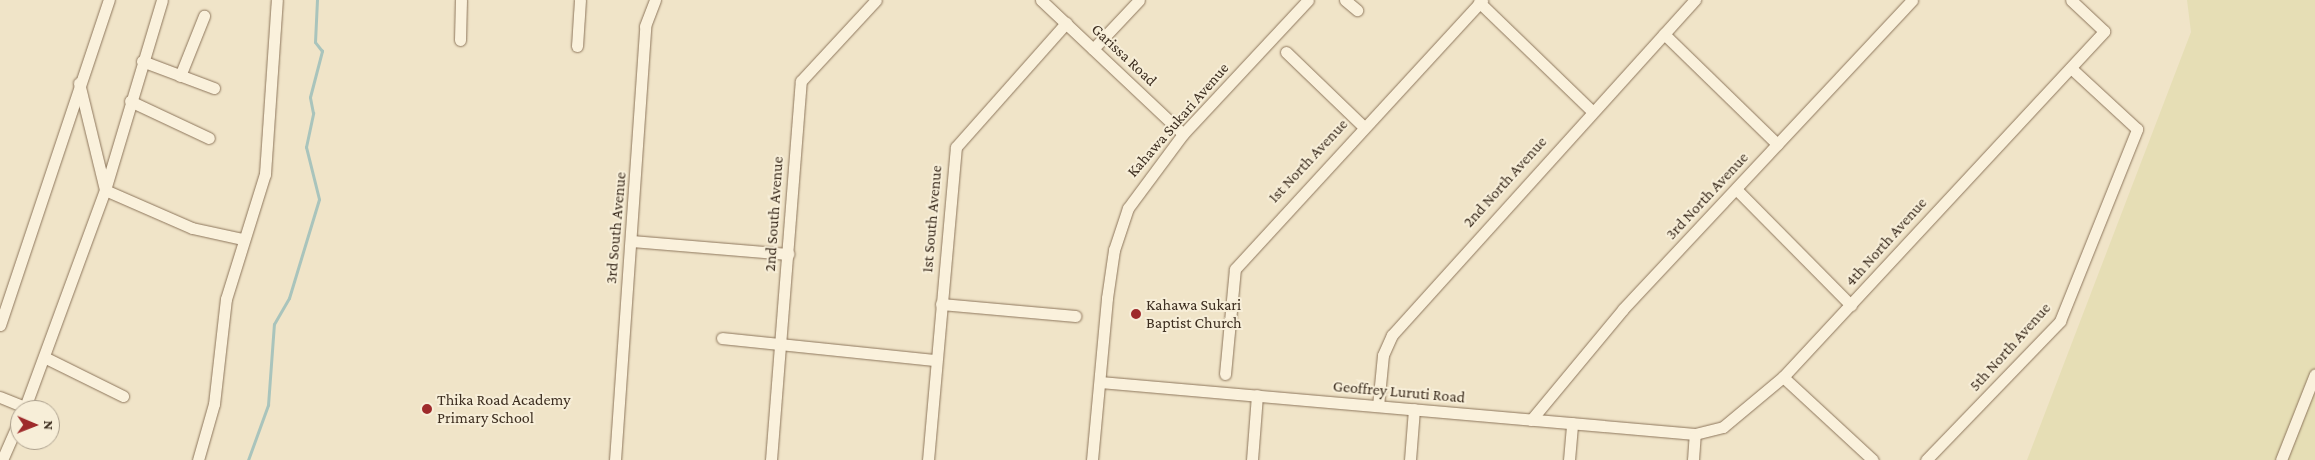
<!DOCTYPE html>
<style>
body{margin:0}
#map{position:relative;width:2315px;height:460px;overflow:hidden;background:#f0e4c8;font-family:"Crimson Pro",serif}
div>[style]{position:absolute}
.farmland>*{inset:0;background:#e6deb5}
.stream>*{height:3px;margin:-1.5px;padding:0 1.5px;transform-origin:1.5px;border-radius:1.5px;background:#a9c4bc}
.roads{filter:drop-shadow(0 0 1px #8d765c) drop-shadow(0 0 1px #8d765c)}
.minor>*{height:11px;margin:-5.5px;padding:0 5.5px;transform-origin:5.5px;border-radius:5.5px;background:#faf1dc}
.dots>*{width:14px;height:14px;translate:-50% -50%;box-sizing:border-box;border:2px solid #f7eed8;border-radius:50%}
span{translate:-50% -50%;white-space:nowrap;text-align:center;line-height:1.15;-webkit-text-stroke:4px #f7eed8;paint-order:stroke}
.street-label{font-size:16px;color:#3d2e20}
.poi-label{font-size:16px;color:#3d2e20}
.left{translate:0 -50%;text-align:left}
.north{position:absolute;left:10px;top:400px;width:50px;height:50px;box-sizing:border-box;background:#f7eed8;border:1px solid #ada18e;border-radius:50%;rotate:91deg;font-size:14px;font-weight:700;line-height:20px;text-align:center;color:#3d2e20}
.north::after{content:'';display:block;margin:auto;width:18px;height:22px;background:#9e2a2b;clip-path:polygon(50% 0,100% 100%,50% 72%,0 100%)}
</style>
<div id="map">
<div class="farmland">
<i style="clip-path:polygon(2187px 0,2315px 0,2315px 460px,2027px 460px,2191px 32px)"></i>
</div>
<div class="stream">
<i style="left:248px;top:460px;width:59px;rotate:-70deg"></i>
<i style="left:268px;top:405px;width:81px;rotate:-85.8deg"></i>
<i style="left:274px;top:324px;width:30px;rotate:-60deg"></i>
<i style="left:289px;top:298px;width:103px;rotate:-73.1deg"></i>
<i style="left:319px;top:199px;width:54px;rotate:-104deg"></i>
<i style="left:306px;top:147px;width:35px;rotate:-78deg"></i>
<i style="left:313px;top:113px;width:16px;rotate:-101deg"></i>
<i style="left:310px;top:97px;width:48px;rotate:-75.4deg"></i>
<i style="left:322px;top:51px;width:11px;rotate:-128deg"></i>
<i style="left:315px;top:42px;width:42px;rotate:-87.3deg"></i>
</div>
<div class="roads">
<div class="minor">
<i style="left:1041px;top:0;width:195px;rotate:43.3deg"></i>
<i style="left:1345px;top:0;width:16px;rotate:40deg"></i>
<i style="left:1479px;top:2px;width:157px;rotate:44deg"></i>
<i style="left:1664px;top:34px;width:158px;rotate:44.2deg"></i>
<i style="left:460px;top:40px;width:40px;rotate:-88.6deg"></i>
<i style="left:577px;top:46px;width:46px;rotate:-86.3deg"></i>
<i style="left:1093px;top:49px;width:67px;rotate:-46.8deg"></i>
<i style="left:1286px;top:52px;width:107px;rotate:43.9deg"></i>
<i style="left:142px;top:61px;width:77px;rotate:20.6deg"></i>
<i style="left:180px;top:76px;width:65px;rotate:-68.2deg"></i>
<i style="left:79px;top:83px;width:110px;rotate:76.3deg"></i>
<i style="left:105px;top:190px;width:95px;rotate:23.6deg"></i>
<i style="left:192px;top:228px;width:51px;rotate:12.4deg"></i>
<i style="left:130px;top:101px;width:87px;rotate:25.1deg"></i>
<i style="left:1737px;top:190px;width:162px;rotate:45.3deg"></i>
<i style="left:631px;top:241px;width:158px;rotate:4.7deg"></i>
<i style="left:941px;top:304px;width:135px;rotate:5.1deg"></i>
<i style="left:0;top:325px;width:343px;rotate:-71.5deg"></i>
<i style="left:722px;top:338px;width:215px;rotate:5.9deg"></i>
<i style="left:46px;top:358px;width:86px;rotate:26.3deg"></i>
<i style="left:1225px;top:374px;width:105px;rotate:-84.6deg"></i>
<i style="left:1235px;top:269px;width:365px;rotate:-47.4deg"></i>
<i style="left:1783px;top:377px;width:122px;rotate:42.7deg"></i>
<i style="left:1100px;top:382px;width:597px;rotate:4.99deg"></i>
<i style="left:1695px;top:434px;width:29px;rotate:-14deg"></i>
<i style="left:1723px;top:427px;width:78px;rotate:-39.8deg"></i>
<i style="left:1783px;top:377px;width:472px;rotate:-47.1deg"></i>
<i style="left:2104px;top:31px;width:45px;rotate:-136.8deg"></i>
<i style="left:0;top:397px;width:27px;rotate:22deg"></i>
<i style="left:1378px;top:406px;width:51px;rotate:-84.4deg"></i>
<i style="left:1383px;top:355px;width:22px;rotate:-66deg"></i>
<i style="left:1392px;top:335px;width:452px;rotate:-47.9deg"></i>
<i style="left:24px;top:410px;width:234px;rotate:-69.8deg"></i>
<i style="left:105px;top:190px;width:198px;rotate:-73.3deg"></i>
<i style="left:1531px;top:420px;width:144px;rotate:-50.3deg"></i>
<i style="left:1623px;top:309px;width:423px;rotate:-46.9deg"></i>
<i style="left:2px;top:460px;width:45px;rotate:-66.3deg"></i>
<i style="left:198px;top:460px;width:58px;rotate:-74.1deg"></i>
<i style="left:214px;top:404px;width:106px;rotate:-83.5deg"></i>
<i style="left:226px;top:299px;width:131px;rotate:-72.7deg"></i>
<i style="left:265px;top:174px;width:174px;rotate:-86.1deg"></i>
<i style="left:615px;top:460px;width:435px;rotate:-86deg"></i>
<i style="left:645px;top:26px;width:28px;rotate:-69deg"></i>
<i style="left:771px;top:460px;width:380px;rotate:-85.5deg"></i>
<i style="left:801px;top:81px;width:110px;rotate:-47.2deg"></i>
<i style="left:928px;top:460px;width:314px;rotate:-84.9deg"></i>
<i style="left:956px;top:147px;width:166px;rotate:-48.4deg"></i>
<i style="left:1092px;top:460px;width:163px;rotate:-84.7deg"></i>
<i style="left:1107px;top:298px;width:49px;rotate:-81.7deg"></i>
<i style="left:1114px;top:250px;width:44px;rotate:-71.6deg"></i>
<i style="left:1128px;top:208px;width:92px;rotate:-53.4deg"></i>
<i style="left:1183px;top:134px;width:183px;rotate:-47deg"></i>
<i style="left:1252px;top:460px;width:65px;rotate:-85.6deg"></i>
<i style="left:1410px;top:460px;width:51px;rotate:-85.5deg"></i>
<i style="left:1569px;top:460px;width:37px;rotate:-85deg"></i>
<i style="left:1693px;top:460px;width:26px;rotate:-86deg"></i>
<i style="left:1926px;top:460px;width:193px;rotate:-46deg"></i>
<i style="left:2060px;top:321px;width:207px;rotate:-68.1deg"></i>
<i style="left:2137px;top:129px;width:90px;rotate:-137.3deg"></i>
<i style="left:2281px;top:460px;width:92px;rotate:-68.4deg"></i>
</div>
</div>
<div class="dots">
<i style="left:1136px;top:314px;background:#9e2a2b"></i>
<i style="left:427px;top:409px;background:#9e2a2b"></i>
</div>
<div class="street-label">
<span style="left:1124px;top:55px;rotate:43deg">Garissa Road</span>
<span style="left:1178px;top:120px;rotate:-49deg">Kahawa Sukari Avenue</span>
<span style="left:1308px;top:161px;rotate:-47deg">1st North Avenue</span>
<span style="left:1505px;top:182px;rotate:-48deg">2nd North Avenue</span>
<span style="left:1707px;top:196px;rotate:-47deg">3rd North Avenue</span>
<span style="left:774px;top:214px;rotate:-86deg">2nd South Avenue</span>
<span style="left:932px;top:219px;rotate:-85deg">1st South Avenue</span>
<span style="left:616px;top:228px;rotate:-85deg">3rd South Avenue</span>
<span style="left:1886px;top:242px;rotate:-48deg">4th North Avenue</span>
<span style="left:2010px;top:347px;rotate:-48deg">5th North Avenue</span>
<span style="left:1399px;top:392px;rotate:5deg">Geoffrey Luruti Road</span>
</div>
<div class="poi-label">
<span class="left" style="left:1146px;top:314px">Kahawa Sukari<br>Baptist Church</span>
<span class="left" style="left:437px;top:409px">Thika Road Academy<br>Primary School</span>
</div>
<div class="north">N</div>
</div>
